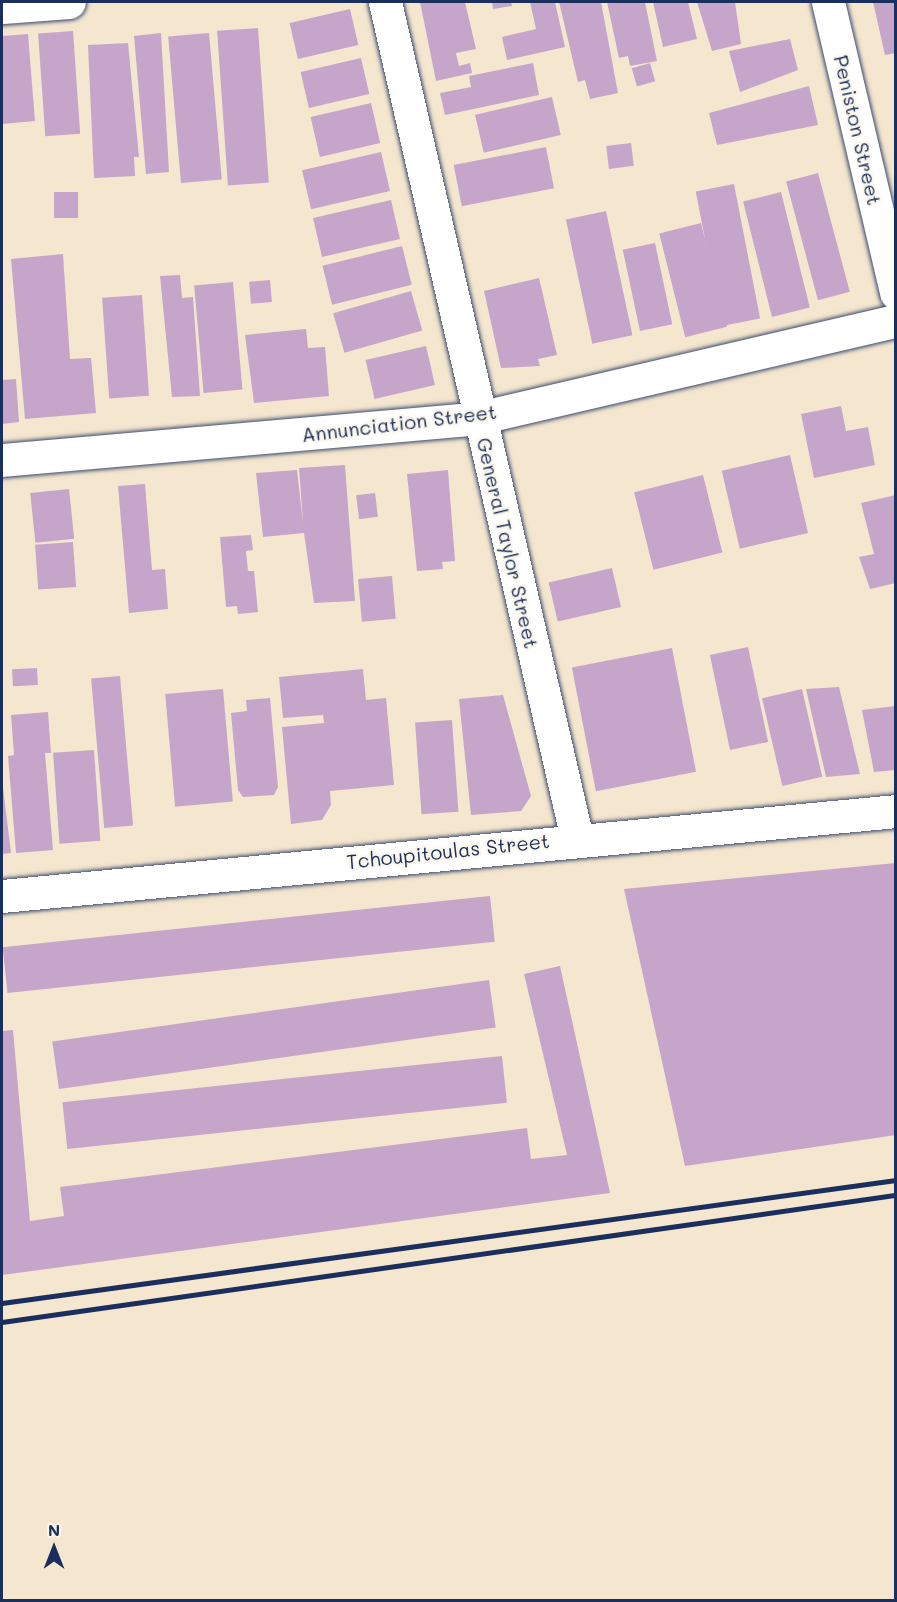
<!DOCTYPE html>
<style>
body{margin:0}
#map{position:relative;width:897px;height:1602px;overflow:hidden;background:#f5e7cf;font-family:Mali,sans-serif}
div>[style]{position:absolute}
.building>*{inset:0;background:#c5a6ca;transform-origin:0 0}
.roads{filter:drop-shadow(0 0 2px #3c4b6f) drop-shadow(0 0 2px #3c4b6f)}
.minor>*{height:33px;margin:-16.5px;padding:0 16.5px;transform-origin:16.5px;border-radius:16.5px;background:#fff}
.rail>*{height:4.5px;margin:-2.25px;padding:0 2.25px;transform-origin:2.25px;border-radius:2.25px;background:#1b2f5e}
span{translate:-50% -50%;white-space:nowrap;text-align:center;line-height:1.15;-webkit-text-stroke:5px #fbf7ec;paint-order:stroke}
.street-label{font-size:20px;color:#1b2f5e}
.frame{position:absolute;inset:0;border:3px solid #1b2f5e;pointer-events:none}
.north{position:absolute;left:24px;top:1518px;width:60px;height:60px;-webkit-text-stroke:4px #fbf7ec;paint-order:stroke;rotate:0deg;font-size:16px;font-weight:700;line-height:24px;text-align:center;color:#1b2f5e}
.north::after{content:'';display:block;margin:auto;width:21px;height:27px;background:#1b2f5e;clip-path:polygon(50% 0,100% 100%,50% 72%,0 100%)}
</style>
<div id="map">
<div class="building">
<i style="clip-path:polygon(420px 2px,465px 2px,476px 49px,456px 53px,459px 66px,470px 63px,472px 73px,436px 81px)"></i>
<i style="clip-path:polygon(492px 2px,511px 2px,512px 6px,493px 9px)"></i>
<i style="clip-path:polygon(530px 2px,555px 2px,565px 47px,507px 60px,502px 37px,536px 29px)"></i>
<i style="clip-path:polygon(559px 2px,601px 2px,618px 93px,590px 99px,585px 80px,578px 82px)"></i>
<i style="clip-path:polygon(607px 2px,645px 2px,657px 61px,630px 66px,628px 56px,619px 58px)"></i>
<i style="clip-path:polygon(653px 2px,688px 2px,697px 39px,663px 47px)"></i>
<i style="clip-path:polygon(697px 2px,735px 2px,741px 44px,712px 51px)"></i>
<i style="clip-path:polygon(873px 2px,896px 2px,896px 53px,885px 55px)"></i>
<i style="left:350px;top:9px;width:37px;height:62px;rotate:77deg"></i>
<i style="left:258px;top:28px;width:155px;height:41px;rotate:86deg"></i>
<i style="left:73px;top:31px;width:103px;height:35px;rotate:86deg"></i>
<i style="clip-path:polygon(161px 33px,169px 172px,146px 174px,134px 36px)"></i>
<i style="left:209px;top:33px;width:147px;height:41px;rotate:85deg"></i>
<i style="clip-path:polygon(28px 34px,35px 121px,2px 124px,2px 36px)"></i>
<i style="clip-path:polygon(790px 39px,798px 70px,740px 92px,729px 51px)"></i>
<i style="clip-path:polygon(128px 43px,139px 157px,134px 157px,135px 176px,94px 178px,88px 45px)"></i>
<i style="left:361px;top:58px;width:37px;height:62px;rotate:77deg"></i>
<i style="clip-path:polygon(533px 63px,539px 95px,445px 115px,440px 93px,471px 87px,469px 76px)"></i>
<i style="left:650px;top:63px;width:19px;height:19px;rotate:74deg"></i>
<i style="clip-path:polygon(809px 86px,818px 125px,717px 145px,709px 113px)"></i>
<i style="left:552px;top:97px;width:39px;height:79px;rotate:77deg"></i>
<i style="left:371px;top:103px;width:41px;height:62px;rotate:77deg"></i>
<i style="left:631px;top:143px;width:23px;height:25px;rotate:83deg"></i>
<i style="left:546px;top:147px;width:42px;height:94px;rotate:79deg"></i>
<i style="left:381px;top:152px;width:40px;height:81px;rotate:77deg"></i>
<i style="left:818px;top:173px;width:123px;height:33px;rotate:75deg"></i>
<i style="left:734px;top:184px;width:137px;height:39px;rotate:79deg"></i>
<i style="left:54px;top:192px;width:24px;height:26px"></i>
<i style="left:781px;top:192px;width:119px;height:39px;rotate:76deg"></i>
<i style="left:391px;top:200px;width:40px;height:80px;rotate:77deg"></i>
<i style="left:606px;top:211px;width:127px;height:41px;rotate:78deg"></i>
<i style="left:701px;top:223px;width:107px;height:43px;rotate:76deg"></i>
<i style="left:655px;top:243px;width:83px;height:33px;rotate:78deg"></i>
<i style="left:402px;top:246px;width:40px;height:82px;rotate:76deg"></i>
<i style="clip-path:polygon(63px 254px,70px 359px,91px 358px,96px 413px,25px 419px,11px 259px)"></i>
<i style="clip-path:polygon(180px 275px,182px 298px,193px 297px,200px 396px,172px 397px,160px 276px)"></i>
<i style="clip-path:polygon(539px 278px,557px 355px,538px 359px,540px 366px,501px 368px,484px 291px)"></i>
<i style="left:270px;top:280px;width:22px;height:21px;rotate:85deg"></i>
<i style="left:233px;top:282px;width:108px;height:39px;rotate:85deg"></i>
<i style="left:411px;top:291px;width:41px;height:81px;rotate:74deg"></i>
<i style="left:142px;top:295px;width:101px;height:40px;rotate:86deg"></i>
<i style="clip-path:polygon(306px 329px,308px 348px,325px 347px,329px 396px,254px 403px,245px 335px)"></i>
<i style="left:426px;top:346px;width:40px;height:62px;rotate:77deg"></i>
<i style="clip-path:polygon(16px 379px,19px 422px,2px 424px,2px 380px)"></i>
<i style="clip-path:polygon(841px 406px,846px 431px,868px 427px,875px 465px,814px 478px,801px 414px)"></i>
<i style="left:790px;top:455px;width:80px;height:70px;rotate:77deg"></i>
<i style="clip-path:polygon(345px 465px,355px 601px,314px 603px,304px 533px,263px 537px,256px 473px,297px 470px,303px 523px,299px 468px)"></i>
<i style="clip-path:polygon(448px 470px,455px 561px,442px 562px,443px 569px,417px 571px,407px 474px)"></i>
<i style="left:703px;top:475px;width:80px;height:71px;rotate:76deg"></i>
<i style="clip-path:polygon(145px 484px,152px 570px,165px 569px,168px 609px,129px 613px,118px 486px)"></i>
<i style="left:69px;top:489px;width:50px;height:39px;rotate:84deg"></i>
<i style="left:375px;top:493px;width:24px;height:19px;rotate:83deg"></i>
<i style="clip-path:polygon(896px 495px,896px 583px,870px 589px,859px 557px,874px 554px,861px 503px)"></i>
<i style="clip-path:polygon(251px 535px,253px 550px,246px 551px,248px 571px,254px 571px,258px 612px,238px 614px,237px 606px,226px 607px,220px 537px)"></i>
<i style="left:73px;top:542px;width:45px;height:38px;rotate:86deg"></i>
<i style="left:612px;top:568px;width:40px;height:65px;rotate:77deg"></i>
<i style="left:392px;top:576px;width:43px;height:34px;rotate:85deg"></i>
<i style="left:748px;top:647px;width:97px;height:39px;rotate:78deg"></i>
<i style="left:672px;top:648px;width:126px;height:102px;rotate:79deg"></i>
<i style="left:37px;top:668px;width:17px;height:25px;rotate:87deg"></i>
<i style="clip-path:polygon(363px 669px,366px 700px,386px 698px,394px 785px,330px 791px,331px 805px,322px 820px,291px 824px,282px 727px,324px 723px,323px 715px,283px 718px,279px 677px)"></i>
<i style="left:120px;top:676px;width:150px;height:29px;rotate:85deg"></i>
<i style="clip-path:polygon(839px 687px,860px 774px,826px 777px,806px 689px)"></i>
<i style="left:223px;top:689px;width:113px;height:58px;rotate:85deg"></i>
<i style="left:802px;top:689px;width:90px;height:41px;rotate:77deg"></i>
<i style="clip-path:polygon(503px 695px,531px 796px,521px 811px,471px 815px,459px 699px)"></i>
<i style="clip-path:polygon(270px 698px,278px 787px,274px 795px,243px 797px,238px 790px,231px 713px,247px 711px,246px 700px)"></i>
<i style="clip-path:polygon(896px 706px,896px 770px,874px 772px,862px 710px)"></i>
<i style="clip-path:polygon(48px 712px,51px 753px,45px 753px,53px 850px,16px 853px,8px 756px,14px 755px,11px 715px)"></i>
<i style="left:452px;top:720px;width:92px;height:37px;rotate:86deg"></i>
<i style="left:94px;top:750px;width:91px;height:41px;rotate:86deg"></i>
<i style="clip-path:polygon(2px 779px,11px 853px,2px 854px)"></i>
<i style="clip-path:polygon(896px 863px,896px 1135px,685px 1166px,624px 889px)"></i>
<i style="left:490px;top:896px;width:46px;height:490px;rotate:84deg"></i>
<i style="clip-path:polygon(560px 966px,610px 1193px,2px 1275px,2px 1031px,13px 1030px,30px 1221px,64px 1216px,60px 1187px,527px 1128px,531px 1159px,567px 1155px,524px 974px)"></i>
<i style="left:489px;top:980px;width:48px;height:441px;rotate:82deg"></i>
<i style="left:502px;top:1056px;width:47px;height:442px;rotate:84deg"></i>
</div>
<div class="roads">
<div class="minor">
<i style="left:385px;top:2px;width:859px;rotate:77.08deg"></i>
<i style="left:828px;top:2px;width:299px;rotate:76.8deg"></i>
<i style="left:2px;top:7px;width:67px;rotate:-4.3deg"></i>
<i style="left:2px;top:460px;width:478px;rotate:-5deg"></i>
<i style="left:478px;top:418px;width:429px;rotate:-13.1deg"></i>
<i style="left:2px;top:896px;width:898px;rotate:-5.43deg"></i>
</div>
</div>
<div class="rail">
<i style="left:2px;top:1303px;width:902px;rotate:-7.83deg"></i>
<i style="left:2px;top:1322px;width:903px;rotate:-8.09deg"></i>
</div>
<div class="street-label">
<span style="left:858px;top:130px;rotate:77deg">Peniston Street</span>
<span style="left:399px;top:423px;rotate:-7deg">Annunciation Street</span>
<span style="left:508px;top:543px;rotate:77deg">General Taylor Street</span>
<span style="left:448px;top:851px;rotate:-6deg">Tchoupitoulas Street</span>
</div>
<div class="frame"></div>
<div class="north">N</div>
</div>
